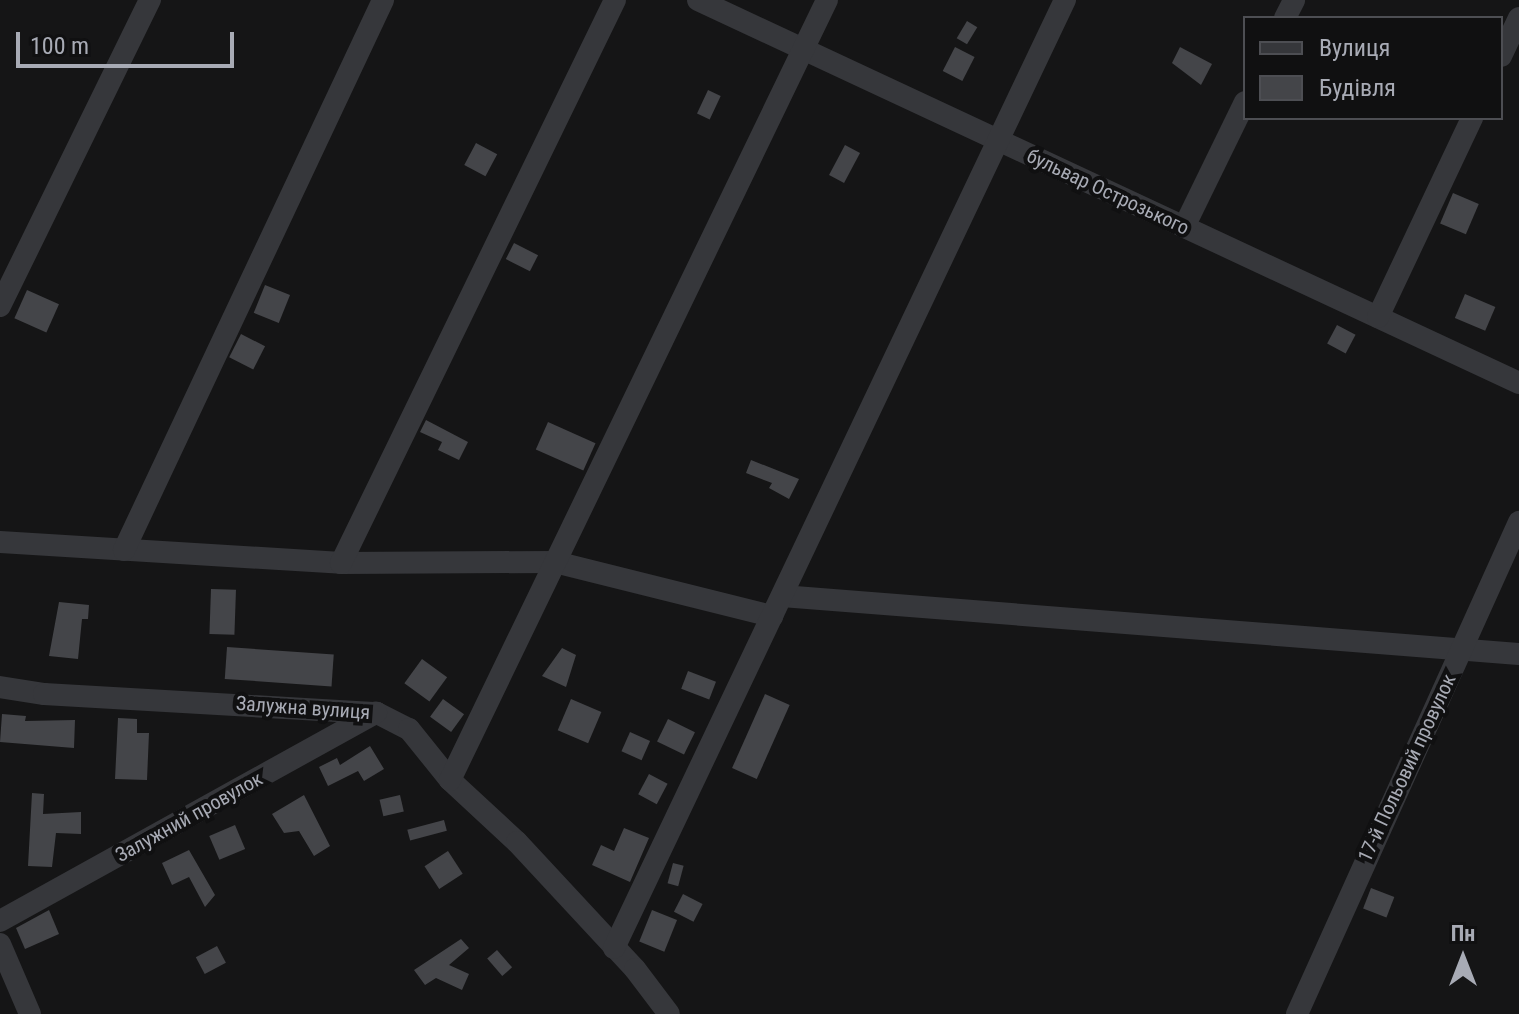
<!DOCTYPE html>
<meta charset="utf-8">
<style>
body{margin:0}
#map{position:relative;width:1519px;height:1014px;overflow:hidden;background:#151516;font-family:"Roboto Condensed",sans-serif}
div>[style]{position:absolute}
.building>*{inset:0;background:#444549;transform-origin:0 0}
.minor>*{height:22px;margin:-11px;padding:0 11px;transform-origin:11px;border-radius:11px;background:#36373b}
span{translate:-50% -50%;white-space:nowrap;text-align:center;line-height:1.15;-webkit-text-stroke:8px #101011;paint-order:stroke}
.street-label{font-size:20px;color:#a8abb5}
.legend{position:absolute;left:1243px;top:16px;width:260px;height:104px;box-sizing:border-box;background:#101011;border:2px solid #4d4e53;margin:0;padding:10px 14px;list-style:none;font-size:24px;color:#a8abb5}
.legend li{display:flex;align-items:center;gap:16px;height:40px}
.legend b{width:40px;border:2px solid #4d4e53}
.north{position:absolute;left:1423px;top:918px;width:80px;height:80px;-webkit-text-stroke:6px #101011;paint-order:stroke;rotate:0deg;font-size:22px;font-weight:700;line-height:32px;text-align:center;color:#a8abb5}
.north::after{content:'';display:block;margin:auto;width:28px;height:36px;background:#a8abb5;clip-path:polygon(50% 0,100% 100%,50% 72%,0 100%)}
.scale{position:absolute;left:16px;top:32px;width:218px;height:36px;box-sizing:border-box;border:4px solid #a8abb5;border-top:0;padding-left:10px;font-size:24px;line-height:28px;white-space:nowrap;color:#a8abb5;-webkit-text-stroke:6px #101011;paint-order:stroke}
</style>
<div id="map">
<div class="building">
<i style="left:967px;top:21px;width:12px;height:20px;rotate:31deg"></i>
<i style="left:955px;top:47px;width:22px;height:27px;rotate:27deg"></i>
<i style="clip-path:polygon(1180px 47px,1212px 64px,1201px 85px,1172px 63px)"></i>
<i style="left:708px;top:90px;width:14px;height:26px;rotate:25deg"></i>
<i style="left:476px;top:143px;width:24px;height:25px;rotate:28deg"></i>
<i style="left:845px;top:145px;width:17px;height:34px;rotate:28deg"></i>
<i style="left:1453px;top:193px;width:28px;height:33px;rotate:23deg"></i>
<i style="left:514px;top:243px;width:27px;height:18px;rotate:27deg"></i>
<i style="left:265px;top:285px;width:27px;height:30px;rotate:22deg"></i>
<i style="left:27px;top:290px;width:35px;height:31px;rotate:24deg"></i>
<i style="left:1465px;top:294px;width:33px;height:26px;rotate:23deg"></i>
<i style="left:1337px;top:325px;width:21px;height:21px;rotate:28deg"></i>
<i style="left:241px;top:334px;width:27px;height:26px;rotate:27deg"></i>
<i style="clip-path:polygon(426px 420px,468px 442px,459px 460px,438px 450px,442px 442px,420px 432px)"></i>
<i style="left:548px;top:422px;width:52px;height:30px;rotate:24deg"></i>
<i style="clip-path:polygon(751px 460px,799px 479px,789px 499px,769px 488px,772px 483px,746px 473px)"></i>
<i style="left:211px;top:589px;width:25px;height:45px;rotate:2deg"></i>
<i style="clip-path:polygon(59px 602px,89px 605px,88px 619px,82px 619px,78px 659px,49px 656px)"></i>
<i style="left:227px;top:647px;width:107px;height:32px;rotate:4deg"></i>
<i style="clip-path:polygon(562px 648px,576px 655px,566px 687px,542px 676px)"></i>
<i style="left:422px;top:659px;width:31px;height:30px;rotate:36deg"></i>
<i style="left:688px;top:671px;width:30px;height:19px;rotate:21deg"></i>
<i style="left:765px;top:694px;width:27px;height:81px;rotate:24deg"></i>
<i style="left:443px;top:699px;width:26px;height:22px;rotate:36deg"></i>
<i style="left:571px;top:699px;width:33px;height:34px;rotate:23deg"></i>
<i style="clip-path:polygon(2px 714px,26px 716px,25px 721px,75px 720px,74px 748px,0 742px)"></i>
<i style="clip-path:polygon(118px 718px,137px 719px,137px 733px,149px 733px,147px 780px,115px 779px)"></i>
<i style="left:668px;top:719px;width:30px;height:25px;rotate:26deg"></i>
<i style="left:630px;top:732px;width:22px;height:21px;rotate:24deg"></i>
<i style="clip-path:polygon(370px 746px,384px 769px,364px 781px,358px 771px,328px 786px,319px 767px,337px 758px,340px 765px)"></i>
<i style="left:649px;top:774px;width:21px;height:23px;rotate:28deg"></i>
<i style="clip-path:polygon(32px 793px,44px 794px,43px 814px,81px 812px,81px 834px,56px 833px,52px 867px,28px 866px)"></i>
<i style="clip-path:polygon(304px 795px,330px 846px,314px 856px,299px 831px,284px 833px,272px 814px)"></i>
<i style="left:400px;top:795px;width:17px;height:21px;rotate:77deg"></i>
<i style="left:444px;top:820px;width:11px;height:38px;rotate:75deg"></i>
<i style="left:235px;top:825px;width:26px;height:28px;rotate:67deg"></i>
<i style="clip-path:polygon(624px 828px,649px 838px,630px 882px,592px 865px,601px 845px,614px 851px)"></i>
<i style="clip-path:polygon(189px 850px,215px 895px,205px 907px,189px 877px,172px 885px,162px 863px)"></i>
<i style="left:448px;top:851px;width:27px;height:28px;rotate:57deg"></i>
<i style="left:673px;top:863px;width:11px;height:21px;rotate:15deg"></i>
<i style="left:1371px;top:888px;width:25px;height:22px;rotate:21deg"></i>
<i style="left:683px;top:894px;width:22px;height:20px;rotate:27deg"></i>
<i style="clip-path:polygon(49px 910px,59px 934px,25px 949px,16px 928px)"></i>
<i style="left:652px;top:910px;width:27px;height:34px;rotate:22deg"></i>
<i style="clip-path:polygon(461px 939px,469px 948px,449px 965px,469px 974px,462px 990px,436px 978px,425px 985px,414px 970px)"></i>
<i style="left:217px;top:946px;width:19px;height:24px;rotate:62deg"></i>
<i style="left:497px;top:950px;width:23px;height:13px;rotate:49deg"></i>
</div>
<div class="minor">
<i style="left:698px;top:0;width:906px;rotate:25.01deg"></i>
<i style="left:1285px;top:18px;width:20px;rotate:-63deg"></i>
<i style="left:1501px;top:56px;width:42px;rotate:-64.7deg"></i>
<i style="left:1184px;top:227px;width:139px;rotate:-64deg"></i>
<i style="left:0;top:306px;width:341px;rotate:-63.9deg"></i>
<i style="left:1378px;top:317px;width:220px;rotate:-64.7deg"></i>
<i style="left:0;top:542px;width:342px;rotate:3.5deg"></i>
<i style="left:341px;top:563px;width:214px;rotate:-0.3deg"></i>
<i style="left:555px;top:562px;width:224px;rotate:14deg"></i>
<i style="left:124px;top:550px;width:608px;rotate:-64.78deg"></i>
<i style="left:341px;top:563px;width:626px;rotate:-64.05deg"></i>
<i style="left:782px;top:596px;width:739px;rotate:4.5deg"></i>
<i style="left:0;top:687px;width:45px;rotate:9deg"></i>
<i style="left:44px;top:694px;width:334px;rotate:3.3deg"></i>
<i style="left:377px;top:713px;width:36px;rotate:27deg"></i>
<i style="left:409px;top:729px;width:65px;rotate:51.2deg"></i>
<i style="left:450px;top:780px;width:91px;rotate:42.8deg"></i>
<i style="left:517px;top:842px;width:173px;rotate:47.1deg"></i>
<i style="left:635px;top:969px;width:56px;rotate:52.9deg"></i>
<i style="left:450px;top:780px;width:866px;rotate:-64.2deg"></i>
<i style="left:0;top:921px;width:430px;rotate:-29deg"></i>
<i style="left:0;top:944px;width:76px;rotate:66.8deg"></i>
<i style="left:614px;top:948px;width:1050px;rotate:-64.56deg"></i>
<i style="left:1297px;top:1014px;width:540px;rotate:-65.71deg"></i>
</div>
<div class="street-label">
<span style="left:1108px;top:192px;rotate:25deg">бульвар Острозького</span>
<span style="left:303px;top:708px;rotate:4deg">Залужна вулиця</span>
<span style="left:1407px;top:768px;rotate:-65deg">17-й Польовий провулок</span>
<span style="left:189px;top:817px;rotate:-29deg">Залужний провулок</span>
</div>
<ul class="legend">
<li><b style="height:10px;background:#36373b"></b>Вулиця</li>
<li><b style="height:22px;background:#444549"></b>Будівля</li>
</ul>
<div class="north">Пн</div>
<div class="scale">100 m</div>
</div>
